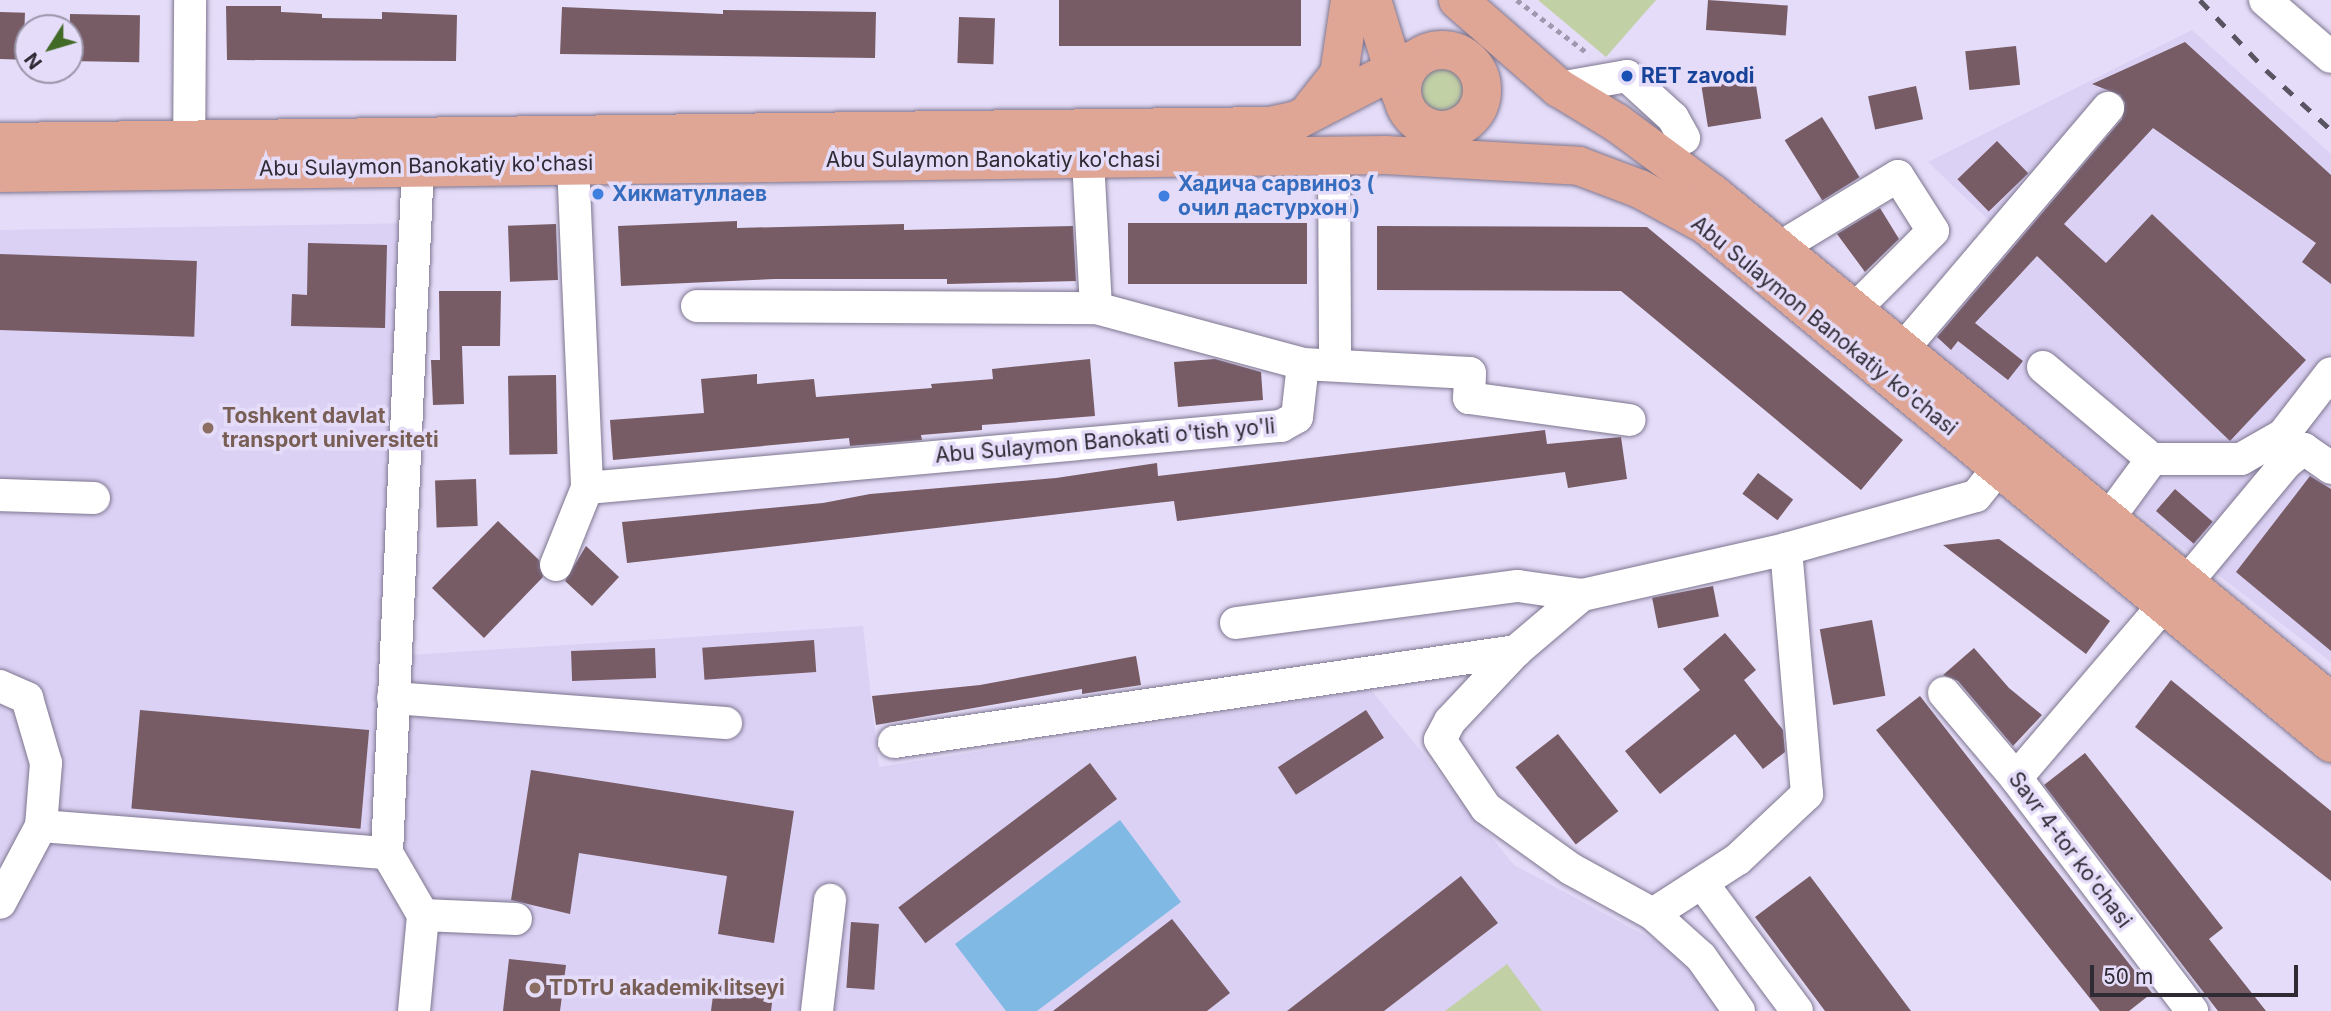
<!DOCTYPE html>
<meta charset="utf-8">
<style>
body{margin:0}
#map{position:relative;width:2331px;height:1011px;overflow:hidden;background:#e4dcf8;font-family:Inter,sans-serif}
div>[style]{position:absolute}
.built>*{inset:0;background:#dbd1f4}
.green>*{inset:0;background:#c2d0a6}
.round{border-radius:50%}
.water>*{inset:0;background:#80b9e4}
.building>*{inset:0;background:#775b65;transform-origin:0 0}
.path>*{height:4.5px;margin-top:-2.25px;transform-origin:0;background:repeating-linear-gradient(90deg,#9f98ae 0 5px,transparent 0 10px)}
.roads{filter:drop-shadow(0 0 2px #7e768f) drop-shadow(0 0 2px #7e768f)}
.minor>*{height:32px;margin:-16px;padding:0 16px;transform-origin:16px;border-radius:16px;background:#fff}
.major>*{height:38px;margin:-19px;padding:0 19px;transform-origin:19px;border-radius:19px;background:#dfa595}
.major>.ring{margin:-19px;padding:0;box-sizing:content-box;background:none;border:38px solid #dfa595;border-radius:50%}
.rail>*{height:5px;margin-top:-2.5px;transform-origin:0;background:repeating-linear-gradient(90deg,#585462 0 12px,transparent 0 24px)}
.dots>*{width:19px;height:19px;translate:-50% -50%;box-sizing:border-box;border:4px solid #e4dcf8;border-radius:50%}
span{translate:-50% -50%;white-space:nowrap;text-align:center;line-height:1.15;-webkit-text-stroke:7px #e4dcf8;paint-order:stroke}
.transit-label{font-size:21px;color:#164399;font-weight:700}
.left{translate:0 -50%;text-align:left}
.street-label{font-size:21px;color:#2e2b35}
.shop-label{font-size:21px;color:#366cbe;font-weight:700}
.education-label{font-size:21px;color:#785e54;font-weight:700}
.north{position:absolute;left:14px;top:14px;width:70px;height:70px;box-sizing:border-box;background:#e4dcf8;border:2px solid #9b95aa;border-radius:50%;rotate:233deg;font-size:19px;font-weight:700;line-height:28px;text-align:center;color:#2e2b35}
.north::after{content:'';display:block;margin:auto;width:24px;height:32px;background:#416a26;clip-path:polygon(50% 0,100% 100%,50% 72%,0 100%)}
.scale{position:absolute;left:2090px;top:965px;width:208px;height:32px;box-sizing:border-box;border:4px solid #2e2b35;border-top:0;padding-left:9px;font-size:21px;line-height:24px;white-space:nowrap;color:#2e2b35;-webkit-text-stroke:5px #e4dcf8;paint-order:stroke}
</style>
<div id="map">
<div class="built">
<i style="clip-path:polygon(2192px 30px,2331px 154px,2331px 662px,1904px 332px,1999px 230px,1928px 162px)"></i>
<i style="clip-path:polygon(422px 223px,409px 655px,863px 626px,879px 767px,1371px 690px,1514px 865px,1691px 960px,1725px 1011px,0 1011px,0 230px)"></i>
</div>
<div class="green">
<i style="clip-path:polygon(1538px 0,1656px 0,1606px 57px)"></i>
<i class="round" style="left:1421px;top:68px;width:46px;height:46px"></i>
<i style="clip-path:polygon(1507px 964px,1542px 1011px,1445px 1011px)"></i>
</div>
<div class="water">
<i style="clip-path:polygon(1120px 820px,1181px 902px,1037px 1011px,1006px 1011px,955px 944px)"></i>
</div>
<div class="building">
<i style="left:1059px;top:0;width:242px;height:46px"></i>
<i style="left:1708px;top:0;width:80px;height:30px;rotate:4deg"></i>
<i style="clip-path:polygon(226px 6px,281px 6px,281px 12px,322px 14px,322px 18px,382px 19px,382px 12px,457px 15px,456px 61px,227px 60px)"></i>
<i style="clip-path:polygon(562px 7px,723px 14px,723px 10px,876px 12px,875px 58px,560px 54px)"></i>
<i style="left:0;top:12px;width:25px;height:47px;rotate:2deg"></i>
<i style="left:70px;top:14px;width:70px;height:47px;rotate:1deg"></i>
<i style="left:959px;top:17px;width:36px;height:46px;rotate:2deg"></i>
<i style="clip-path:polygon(2185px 42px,2331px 175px,2331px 284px,2302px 262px,2316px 243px,2153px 128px,2064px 224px,2106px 263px,2152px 214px,2306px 360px,2230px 441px,2037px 256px,1975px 323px,2023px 361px,2008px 380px,1958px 341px,1951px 350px,1937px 337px,2122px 119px,2125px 103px,2120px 95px,2092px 84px)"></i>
<i style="left:2016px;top:46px;width:39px;height:51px;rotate:84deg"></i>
<i style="left:1755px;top:79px;width:40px;height:54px;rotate:81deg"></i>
<i style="left:1916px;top:86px;width:34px;height:49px;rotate:78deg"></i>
<i style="left:1822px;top:117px;width:71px;height:44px;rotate:58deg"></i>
<i style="left:1997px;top:141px;width:45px;height:55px;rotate:46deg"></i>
<i style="clip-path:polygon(1880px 208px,1899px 239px,1865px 272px,1837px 234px)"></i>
<i style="clip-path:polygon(737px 221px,737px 228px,904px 224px,904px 230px,1073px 226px,1076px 281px,947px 284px,947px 279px,775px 279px,621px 286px,618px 226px)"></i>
<i style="left:1307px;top:223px;width:61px;height:179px;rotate:90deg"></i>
<i style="left:556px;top:224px;width:56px;height:48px;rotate:88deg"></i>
<i style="clip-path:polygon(1377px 226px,1647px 227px,1903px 440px,1861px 490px,1621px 291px,1377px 290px)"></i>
<i style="clip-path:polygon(308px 243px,387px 245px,385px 328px,291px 326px,292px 294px,307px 295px)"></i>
<i style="left:0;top:254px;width:197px;height:76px;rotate:2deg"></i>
<i style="clip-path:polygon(439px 291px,501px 291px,500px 346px,462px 346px,464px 404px,433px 405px,431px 360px,440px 360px)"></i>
<i style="clip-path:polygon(1090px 359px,1095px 416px,982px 425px,982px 430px,921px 435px,922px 440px,850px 446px,849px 438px,613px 460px,610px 420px,704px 413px,701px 379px,757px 374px,757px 384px,814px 379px,816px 397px,932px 388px,931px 384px,993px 379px,992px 369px)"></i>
<i style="clip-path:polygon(1215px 359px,1261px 372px,1263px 400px,1178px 407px,1174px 362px)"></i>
<i style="left:556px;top:375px;width:79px;height:48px;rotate:89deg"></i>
<i style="clip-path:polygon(1545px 430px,1547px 444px,1621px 437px,1627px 479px,1568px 488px,1565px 472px,1177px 521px,1174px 501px,627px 563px,622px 522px,823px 503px,870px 494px,1056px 478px,1157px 463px,1158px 476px)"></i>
<i style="left:1758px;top:473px;width:44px;height:26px;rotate:37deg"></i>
<i style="clip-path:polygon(2310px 476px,2331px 489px,2331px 651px,2236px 572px)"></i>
<i style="left:476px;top:479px;width:47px;height:41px;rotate:88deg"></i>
<i style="left:2175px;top:489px;width:50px;height:29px;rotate:41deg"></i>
<i style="clip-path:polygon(498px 521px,539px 560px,543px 577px,484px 638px,432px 588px)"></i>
<i style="clip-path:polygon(1999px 539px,2110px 621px,2086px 654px,1943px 545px)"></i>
<i style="clip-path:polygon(586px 546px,619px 577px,592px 606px,565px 581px)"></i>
<i style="left:1713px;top:586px;width:31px;height:62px;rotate:79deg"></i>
<i style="left:1872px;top:620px;width:77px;height:53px;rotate:80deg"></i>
<i style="clip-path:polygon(1725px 633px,1756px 670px,1744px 680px,1783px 730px,1785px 752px,1763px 769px,1735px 734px,1660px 794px,1625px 751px,1700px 690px,1683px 669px)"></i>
<i style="left:814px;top:640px;width:32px;height:112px;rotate:86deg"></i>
<i style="left:655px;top:648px;width:30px;height:84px;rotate:88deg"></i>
<i style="clip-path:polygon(1974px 648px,2009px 688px,2042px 715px,2013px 746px,1958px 681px,1943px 675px)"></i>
<i style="clip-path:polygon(1136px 656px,1141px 685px,1082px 694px,1082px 689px,876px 725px,872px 696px,980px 685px)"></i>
<i style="clip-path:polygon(2171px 680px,2331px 811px,2331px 881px,2135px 727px)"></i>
<i style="clip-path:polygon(1920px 696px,2152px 993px,2129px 1011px,2100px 1011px,1876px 730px)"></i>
<i style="left:140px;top:710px;width:230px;height:99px;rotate:5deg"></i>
<i style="left:1366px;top:710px;width:33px;height:105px;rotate:57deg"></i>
<i style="left:1558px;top:734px;width:98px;height:54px;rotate:52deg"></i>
<i style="clip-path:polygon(2085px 753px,2223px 928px,2209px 939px,2266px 1011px,2218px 1011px,2044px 785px)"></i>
<i style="left:1090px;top:763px;width:45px;height:240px;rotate:53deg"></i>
<i style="clip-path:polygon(531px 770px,794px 811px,774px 943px,718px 934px,727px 876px,579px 853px,570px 914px,511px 900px)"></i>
<i style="clip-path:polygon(1461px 876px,1498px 923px,1384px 1011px,1287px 1011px)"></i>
<i style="clip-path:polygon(1810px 876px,1911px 1011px,1825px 1011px,1755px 917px)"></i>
<i style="clip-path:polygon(1172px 919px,1230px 993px,1207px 1011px,1053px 1011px)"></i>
<i style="left:851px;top:922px;width:28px;height:66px;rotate:4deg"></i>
<i style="clip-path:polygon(509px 959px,566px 965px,560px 1011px,503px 1011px)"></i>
<i style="clip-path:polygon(715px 980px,774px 987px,771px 1011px,711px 1011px)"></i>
</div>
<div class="path">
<i style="left:1517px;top:0;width:90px;rotate:36.9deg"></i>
</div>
<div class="roads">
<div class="minor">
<i style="left:2265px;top:0;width:87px;rotate:40.8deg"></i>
<i style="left:1559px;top:88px;width:69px;rotate:-10deg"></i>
<i style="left:1627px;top:76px;width:62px;rotate:42.4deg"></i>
<i style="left:1673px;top:118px;width:23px;rotate:61deg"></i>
<i style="left:1334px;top:156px;width:209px;rotate:89.7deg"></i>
<i style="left:1088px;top:160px;width:148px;rotate:86.9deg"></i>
<i style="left:1096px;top:308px;width:214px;rotate:15.1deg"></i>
<i style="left:189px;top:163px;width:163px;rotate:-89.6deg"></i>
<i style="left:573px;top:164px;width:324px;rotate:87.5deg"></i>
<i style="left:1779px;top:248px;width:139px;rotate:-31.2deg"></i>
<i style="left:1898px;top:176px;width:65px;rotate:57.5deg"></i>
<i style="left:1933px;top:231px;width:112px;rotate:135deg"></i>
<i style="left:697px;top:306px;width:399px;rotate:0.3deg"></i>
<i style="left:1902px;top:350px;width:318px;rotate:-49.6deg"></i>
<i style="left:2043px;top:367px;width:143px;rotate:40.2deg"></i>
<i style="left:0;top:495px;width:94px;rotate:1.8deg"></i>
<i style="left:2108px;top:519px;width:74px;rotate:-53.7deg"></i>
<i style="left:2152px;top:459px;width:89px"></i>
<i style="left:2241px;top:459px;width:48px;rotate:-29.7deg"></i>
<i style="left:2283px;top:435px;width:78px;rotate:-52.3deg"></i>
<i style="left:556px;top:565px;width:83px;rotate:-68.1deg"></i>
<i style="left:587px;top:488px;width:697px;rotate:-5.11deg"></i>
<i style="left:1281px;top:426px;width:18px;rotate:-29deg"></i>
<i style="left:1297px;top:417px;width:53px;rotate:-83.5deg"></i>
<i style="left:1303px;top:364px;width:167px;rotate:3.1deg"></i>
<i style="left:1470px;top:373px;width:25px;rotate:92deg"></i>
<i style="left:1469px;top:398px;width:162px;rotate:7.8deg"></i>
<i style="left:2186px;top:583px;width:156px;rotate:-50.2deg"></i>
<i style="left:2286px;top:463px;width:23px;rotate:-38deg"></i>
<i style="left:2304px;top:449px;width:33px;rotate:35deg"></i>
<i style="left:1236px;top:623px;width:284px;rotate:-7.5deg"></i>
<i style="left:1518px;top:586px;width:65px;rotate:8deg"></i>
<i style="left:1516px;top:651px;width:96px;rotate:133.3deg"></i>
<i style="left:1450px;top:721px;width:21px;rotate:118deg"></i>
<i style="left:1440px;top:740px;width:82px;rotate:55.9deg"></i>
<i style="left:1486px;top:808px;width:105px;rotate:35.7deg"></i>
<i style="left:1571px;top:869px;width:94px;rotate:28.8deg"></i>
<i style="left:1653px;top:914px;width:64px;rotate:41.9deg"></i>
<i style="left:1701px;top:957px;width:66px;rotate:54.9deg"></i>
<i style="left:0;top:686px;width:30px;rotate:24deg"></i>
<i style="left:27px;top:698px;width:68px;rotate:73.7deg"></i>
<i style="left:46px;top:763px;width:63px;rotate:94.5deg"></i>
<i style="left:41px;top:826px;width:87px;rotate:118deg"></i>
<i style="left:1944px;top:693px;width:111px;rotate:49.7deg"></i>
<i style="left:2016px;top:778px;width:292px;rotate:52.9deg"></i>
<i style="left:393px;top:698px;width:334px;rotate:4.3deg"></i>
<i style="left:894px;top:742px;width:629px;rotate:-8.32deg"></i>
<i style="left:1516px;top:651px;width:87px;rotate:-40.3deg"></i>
<i style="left:1582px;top:595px;width:209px;rotate:-12.7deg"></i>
<i style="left:1786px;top:549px;width:197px;rotate:-15.6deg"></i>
<i style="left:1976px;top:496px;width:58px;rotate:-51.3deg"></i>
<i style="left:2016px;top:778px;width:228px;rotate:-49.5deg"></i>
<i style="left:41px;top:826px;width:347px;rotate:4.5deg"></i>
<i style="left:1702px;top:883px;width:159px;rotate:53.4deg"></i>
<i style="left:1653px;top:914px;width:101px;rotate:-32.9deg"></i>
<i style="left:1738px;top:859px;width:95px;rotate:-43.3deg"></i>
<i style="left:1807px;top:794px;width:246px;rotate:-94.9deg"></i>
<i style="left:423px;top:915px;width:93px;rotate:2.5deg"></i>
<i style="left:414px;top:1011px;width:96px;rotate:-84.6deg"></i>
<i style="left:423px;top:915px;width:72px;rotate:-120.1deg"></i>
<i style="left:387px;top:853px;width:689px;rotate:-87.42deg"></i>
<i style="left:817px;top:1011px;width:112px;rotate:-83.3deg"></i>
</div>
<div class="major">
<i style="left:1372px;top:0;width:99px;rotate:73deg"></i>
<i style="left:1458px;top:0;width:134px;rotate:41.1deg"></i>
<i style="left:1559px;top:88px;width:68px;rotate:31.1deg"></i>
<i style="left:1617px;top:123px;width:119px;rotate:36.5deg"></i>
<i style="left:1713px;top:194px;width:800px;rotate:39.42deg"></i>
<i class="ring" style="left:1402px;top:50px;width:42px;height:42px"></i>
<i style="left:1312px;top:108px;width:43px;rotate:-51.5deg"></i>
<i style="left:1339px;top:74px;width:75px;rotate:-81.5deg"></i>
<i style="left:0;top:142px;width:1269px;rotate:-0.72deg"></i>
<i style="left:1269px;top:126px;width:29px;rotate:-12deg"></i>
<i style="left:1297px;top:120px;width:135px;rotate:-27.3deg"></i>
<i style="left:0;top:173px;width:1385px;rotate:-0.74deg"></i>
<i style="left:1385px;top:155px;width:194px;rotate:3.2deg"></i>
<i style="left:1579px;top:166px;width:65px;rotate:20.7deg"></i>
<i style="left:1640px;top:189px;width:75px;rotate:28.6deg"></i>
<i style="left:1706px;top:225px;width:812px;rotate:39.65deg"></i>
</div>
</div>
<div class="rail">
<i style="left:2200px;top:0;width:96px;rotate:46.7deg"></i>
<i style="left:2266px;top:70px;width:88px;rotate:42.7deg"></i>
</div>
<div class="dots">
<i style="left:1627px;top:76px;background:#1a4fb4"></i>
<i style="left:598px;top:194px;background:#3f7fe0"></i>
<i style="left:1164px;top:196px;background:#3f7fe0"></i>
<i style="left:208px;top:428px;background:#8d6e63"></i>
<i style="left:535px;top:988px;background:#8d6e63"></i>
</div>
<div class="transit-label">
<span class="left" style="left:1641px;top:76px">RET zavodi</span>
</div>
<div class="street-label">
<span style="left:993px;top:160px">Abu Sulaymon Banokatiy ko'chasi</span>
<span style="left:426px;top:166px;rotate:-1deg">Abu Sulaymon Banokatiy ko'chasi</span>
<span style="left:1824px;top:326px;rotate:39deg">Abu Sulaymon Banokatiy ko'chasi</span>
<span style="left:1105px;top:441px;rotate:-5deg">Abu Sulaymon Banokati o'tish yo'li</span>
<span style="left:2070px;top:850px;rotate:53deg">Savr 4-tor ko'chasi</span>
</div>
<div class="shop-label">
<span class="left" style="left:1178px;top:196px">Хадича сарвиноз (<br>очил дастурхон )</span>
<span class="left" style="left:612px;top:194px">Хикматуллаев</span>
</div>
<div class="education-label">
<span class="left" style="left:222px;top:428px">Toshkent davlat<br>transport universiteti</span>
<span class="left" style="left:549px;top:988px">TDTrU akademik litseyi</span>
</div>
<div class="north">N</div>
<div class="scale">50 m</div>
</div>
